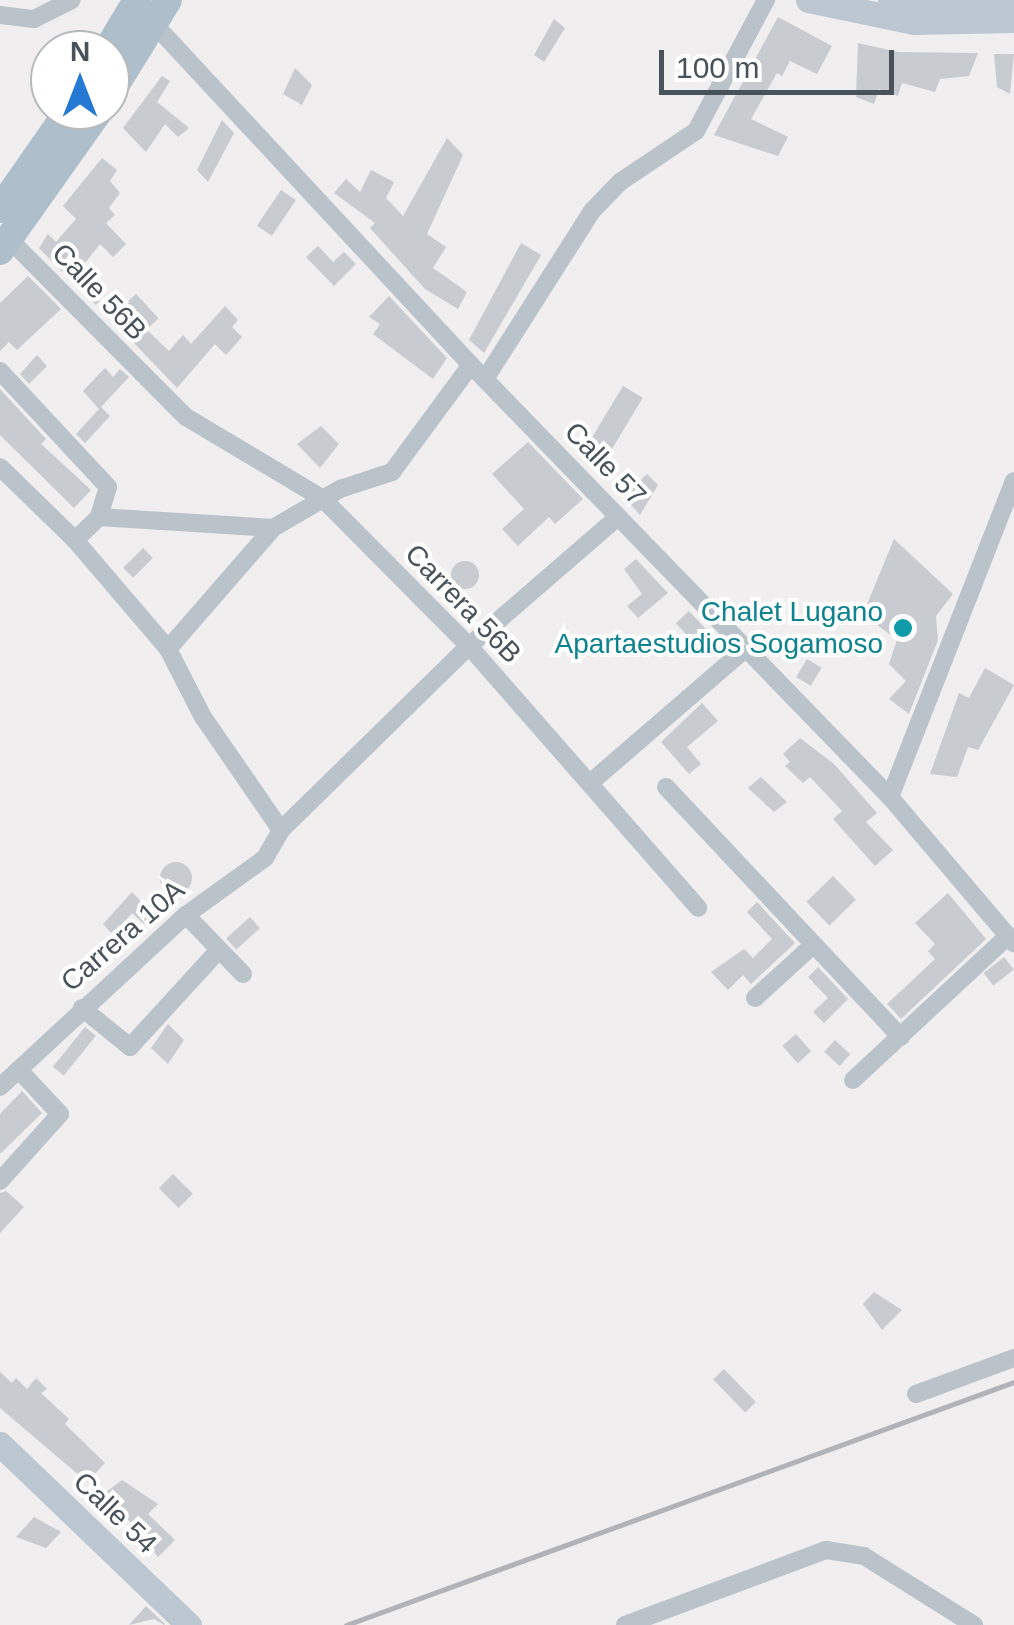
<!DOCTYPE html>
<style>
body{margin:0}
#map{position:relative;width:1014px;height:1625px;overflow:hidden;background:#f0eeee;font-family:Arial,sans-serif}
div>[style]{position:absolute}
.building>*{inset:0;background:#c8cbd0;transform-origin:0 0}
.round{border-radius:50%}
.street>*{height:18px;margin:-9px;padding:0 9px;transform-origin:9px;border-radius:9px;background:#bac3ca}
.secondary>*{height:25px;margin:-12.5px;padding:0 12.5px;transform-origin:12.5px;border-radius:12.5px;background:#bdc7d1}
.primary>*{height:28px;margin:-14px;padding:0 14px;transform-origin:14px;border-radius:14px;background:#afbecb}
.rail>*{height:5px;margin:-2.5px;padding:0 2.5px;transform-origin:2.5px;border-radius:2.5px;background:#b0b3b8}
.dots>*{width:28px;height:28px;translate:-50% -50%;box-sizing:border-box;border:5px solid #fff;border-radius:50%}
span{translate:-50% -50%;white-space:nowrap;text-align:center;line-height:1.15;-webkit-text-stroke:8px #fff;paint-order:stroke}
.street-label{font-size:28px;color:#47525a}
.culture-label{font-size:28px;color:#0d838f}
.right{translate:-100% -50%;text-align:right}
.north{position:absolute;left:30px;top:30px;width:100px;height:100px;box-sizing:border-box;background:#fff;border:2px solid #b5babd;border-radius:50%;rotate:0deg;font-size:28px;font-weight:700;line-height:40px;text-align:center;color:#47525a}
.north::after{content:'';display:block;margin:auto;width:35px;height:45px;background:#2579d3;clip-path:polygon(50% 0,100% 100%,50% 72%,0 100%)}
.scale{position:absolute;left:659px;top:50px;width:235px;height:45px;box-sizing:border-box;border:5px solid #47525a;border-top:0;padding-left:12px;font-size:30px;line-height:35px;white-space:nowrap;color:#47525a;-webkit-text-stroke:8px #fff;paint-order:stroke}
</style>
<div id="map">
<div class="building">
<i style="clip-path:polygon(778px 17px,832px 46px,817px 74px,790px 61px,782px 76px,777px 73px,751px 119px,788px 137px,778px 156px,714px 135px)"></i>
<i style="clip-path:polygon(554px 19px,565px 28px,544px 62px,534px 55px)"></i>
<i style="clip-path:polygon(858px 43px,898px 52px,978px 53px,969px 76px,940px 79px,935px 92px,902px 83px,898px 96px,879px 89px,874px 104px,856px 97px)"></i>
<i style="clip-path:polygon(994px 54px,1014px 54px,1010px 94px,997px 87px)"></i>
<i style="clip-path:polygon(295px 68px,312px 85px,302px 105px,283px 94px)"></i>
<i style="clip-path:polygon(162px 76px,170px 81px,157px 102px,189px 128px,178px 137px,165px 124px,146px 152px,123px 128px)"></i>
<i style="clip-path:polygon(222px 120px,234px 133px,208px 182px,197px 170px)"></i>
<i style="clip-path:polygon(447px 138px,463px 155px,427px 234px,446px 247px,433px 268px,467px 292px,458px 309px,425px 289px,370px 228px,375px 223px,334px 193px,346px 179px,360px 192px,371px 170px,394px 182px,386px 198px,403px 216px)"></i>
<i style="clip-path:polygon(102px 158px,117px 170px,110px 181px,120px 193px,109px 208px,115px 215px,106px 223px,126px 244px,113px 257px,100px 244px,81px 268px,106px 293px,96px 305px,39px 248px,48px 234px,56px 242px,76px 219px,63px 206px)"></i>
<i style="left:281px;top:190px;width:18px;height:43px;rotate:34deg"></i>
<i style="clip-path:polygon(521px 243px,541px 255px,484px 353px,469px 340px)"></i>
<i style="clip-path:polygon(318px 246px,333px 262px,344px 252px,356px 264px,334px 286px,306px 257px)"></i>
<i style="clip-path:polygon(28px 276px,61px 309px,17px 350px,9px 342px,0 351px,0 303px)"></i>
<i style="left:136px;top:294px;width:33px;height:18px;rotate:47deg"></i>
<i style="clip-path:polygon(389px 296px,447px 358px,433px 379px,373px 334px,380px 324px,369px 317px)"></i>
<i style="clip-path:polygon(225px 306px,238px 320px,232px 327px,242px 337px,226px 355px,215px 344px,177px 388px,134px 343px,147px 330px,169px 351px,183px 335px,191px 344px)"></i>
<i style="clip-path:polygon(37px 355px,47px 366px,29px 384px,20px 374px)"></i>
<i style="clip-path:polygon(105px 368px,113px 377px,120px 369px,129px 377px,101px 407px,110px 416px,85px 443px,76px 434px,99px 409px,83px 391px)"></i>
<i style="left:623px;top:386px;width:23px;height:79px;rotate:31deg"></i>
<i style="clip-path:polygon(0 389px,46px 439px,41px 444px,91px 490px,74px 508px,0 435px)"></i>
<i style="clip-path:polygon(321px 426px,339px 444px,320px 468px,297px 444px)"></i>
<i style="clip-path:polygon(528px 442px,583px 499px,555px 524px,549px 517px,518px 546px,502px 529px,524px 509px,492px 474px)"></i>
<i style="clip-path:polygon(647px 474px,658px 485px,640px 515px,624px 497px)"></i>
<i style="clip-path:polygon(894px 539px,953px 594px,936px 616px,938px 640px,909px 714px,889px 699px,906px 681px,889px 664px,897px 640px,863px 614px)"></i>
<i style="left:143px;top:548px;width:14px;height:28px;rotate:45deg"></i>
<i style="clip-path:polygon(636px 559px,668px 593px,638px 618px,627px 606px,642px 594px,624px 569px)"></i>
<i class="round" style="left:451px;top:561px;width:28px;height:28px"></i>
<i style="left:689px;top:611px;width:26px;height:18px;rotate:47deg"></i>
<i style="left:807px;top:659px;width:17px;height:21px;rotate:31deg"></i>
<i style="clip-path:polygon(985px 668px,1014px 685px,978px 750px,968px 747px,957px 777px,930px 774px,959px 693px,969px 698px)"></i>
<i style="clip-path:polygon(702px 703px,718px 721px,687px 747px,701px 764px,689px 774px,661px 742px)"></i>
<i style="clip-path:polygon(800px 738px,834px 764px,877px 813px,866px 822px,893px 850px,875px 866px,833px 819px,842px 811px,810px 777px,803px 783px,785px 766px,790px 762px,783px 754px)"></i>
<i style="clip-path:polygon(761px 777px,787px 802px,774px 812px,748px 788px)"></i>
<i class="round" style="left:160px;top:862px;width:32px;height:32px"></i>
<i style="left:833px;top:876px;width:33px;height:37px;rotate:46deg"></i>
<i style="clip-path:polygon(132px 892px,154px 915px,145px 925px,132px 913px,113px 935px,103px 924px)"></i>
<i style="clip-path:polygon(948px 893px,986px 939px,901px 1019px,887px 1004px,935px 959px,928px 951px,935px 944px,915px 923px)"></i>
<i style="clip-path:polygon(757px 902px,795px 943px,751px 984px,743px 975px,728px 990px,711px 972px,744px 949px,753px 958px,772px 939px,747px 912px)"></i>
<i style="left:250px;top:917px;width:15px;height:32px;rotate:48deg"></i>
<i style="left:1004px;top:957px;width:16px;height:26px;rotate:52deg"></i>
<i style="clip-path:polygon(818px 967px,848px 999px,824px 1023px,813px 1012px,828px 998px,808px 977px)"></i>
<i style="clip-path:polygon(168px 1024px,184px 1040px,168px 1064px,151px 1048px)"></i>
<i style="left:85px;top:1027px;width:14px;height:51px;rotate:39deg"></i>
<i style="left:796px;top:1034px;width:23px;height:18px;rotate:49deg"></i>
<i style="left:835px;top:1040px;width:21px;height:16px;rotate:43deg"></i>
<i style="clip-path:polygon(22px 1091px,42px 1113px,0 1154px,0 1114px)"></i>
<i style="left:173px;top:1174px;width:28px;height:20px;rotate:45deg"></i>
<i style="clip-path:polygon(6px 1191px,24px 1207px,0 1233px,0 1193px)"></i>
<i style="clip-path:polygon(874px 1292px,902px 1310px,882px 1330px,863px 1304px)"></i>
<i style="left:724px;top:1369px;width:46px;height:15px;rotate:46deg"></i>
<i style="clip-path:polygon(0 1372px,12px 1383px,16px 1378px,27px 1389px,36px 1378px,47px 1389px,41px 1393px,69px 1419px,65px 1424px,105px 1463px,87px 1482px,0 1408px)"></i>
<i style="clip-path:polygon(122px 1480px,158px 1504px,148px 1514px,175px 1540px,158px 1557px,106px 1492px)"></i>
<i style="clip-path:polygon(34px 1517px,61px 1532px,46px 1548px,16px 1537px)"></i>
<i style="clip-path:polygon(146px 1606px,165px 1624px,164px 1625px,154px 1619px,129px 1625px)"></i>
</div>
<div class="street">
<i style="left:0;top:15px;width:34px;rotate:7deg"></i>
<i style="left:34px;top:19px;width:42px;rotate:-26.6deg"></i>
<i style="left:155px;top:25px;width:464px;rotate:47.1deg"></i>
<i style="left:471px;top:365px;width:602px;rotate:45.88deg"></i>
<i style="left:890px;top:797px;width:192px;rotate:49.7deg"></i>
<i style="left:10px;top:240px;width:250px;rotate:45.2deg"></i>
<i style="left:186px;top:417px;width:158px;rotate:30.8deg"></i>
<i style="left:322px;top:498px;width:209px;rotate:45.2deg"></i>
<i style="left:469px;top:646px;width:348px;rotate:48.8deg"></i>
<i style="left:0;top:371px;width:158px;rotate:47deg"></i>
<i style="left:108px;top:487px;width:31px;rotate:107deg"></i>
<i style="left:99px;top:517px;width:33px;rotate:136deg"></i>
<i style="left:485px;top:379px;width:199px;rotate:-57.5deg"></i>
<i style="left:592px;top:211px;width:40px;rotate:-46deg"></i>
<i style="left:620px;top:182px;width:92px;rotate:-33.9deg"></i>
<i style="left:696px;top:131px;width:149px;rotate:-61.9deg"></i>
<i style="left:0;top:467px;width:105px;rotate:44.2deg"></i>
<i style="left:75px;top:540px;width:143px;rotate:49.5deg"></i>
<i style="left:168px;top:649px;width:76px;rotate:62.8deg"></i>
<i style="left:203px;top:717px;width:137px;rotate:55.4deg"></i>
<i style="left:99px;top:517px;width:174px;rotate:3.6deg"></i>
<i style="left:168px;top:649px;width:160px;rotate:-49deg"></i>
<i style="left:273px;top:528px;width:78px;rotate:-30.2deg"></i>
<i style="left:340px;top:489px;width:55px;rotate:-18.1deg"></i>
<i style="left:392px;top:472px;width:133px;rotate:-53.6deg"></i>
<i style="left:590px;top:783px;width:205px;rotate:-40.8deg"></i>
<i style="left:666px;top:787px;width:343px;rotate:46.8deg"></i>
<i style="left:890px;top:797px;width:339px;rotate:-68.6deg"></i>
<i style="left:186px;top:915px;width:82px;rotate:46deg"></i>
<i style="left:755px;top:998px;width:77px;rotate:-42.4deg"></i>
<i style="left:82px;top:1008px;width:62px;rotate:39.1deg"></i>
<i style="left:130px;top:1047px;width:132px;rotate:-47.5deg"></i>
<i style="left:853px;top:1080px;width:212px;rotate:-42.9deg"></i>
<i style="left:0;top:1087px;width:253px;rotate:-42.8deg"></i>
<i style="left:186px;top:915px;width:97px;rotate:-35.8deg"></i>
<i style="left:265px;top:858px;width:32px;rotate:-60deg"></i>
<i style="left:281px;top:830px;width:263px;rotate:-44.4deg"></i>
<i style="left:469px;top:646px;width:197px;rotate:-40.9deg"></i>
<i style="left:0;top:1181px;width:90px;rotate:-48.2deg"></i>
<i style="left:60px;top:1114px;width:60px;rotate:-133deg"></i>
<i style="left:916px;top:1394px;width:104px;rotate:-20.2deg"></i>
<i style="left:625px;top:1625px;width:215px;rotate:-20.5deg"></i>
<i style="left:826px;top:1550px;width:38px;rotate:9deg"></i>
<i style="left:864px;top:1556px;width:130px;rotate:32.1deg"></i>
</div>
<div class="secondary">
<i style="left:808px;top:0;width:107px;rotate:11.8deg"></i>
<i style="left:913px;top:22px;width:101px;rotate:-1.1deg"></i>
<i style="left:890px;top:0;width:124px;rotate:0.5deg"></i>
<i style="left:0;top:1444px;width:262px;rotate:43.8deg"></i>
</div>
<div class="primary">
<i style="left:107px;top:50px;width:58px;rotate:-59deg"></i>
<i style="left:110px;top:94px;width:110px;rotate:-58.3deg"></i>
<i style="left:0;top:209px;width:121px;rotate:-55.1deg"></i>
<i style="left:0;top:251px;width:173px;rotate:-54.7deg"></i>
</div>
<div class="rail">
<i style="left:346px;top:1625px;width:711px;rotate:-19.99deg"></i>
</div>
<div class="dots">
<i style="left:903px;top:628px;background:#0f9aa8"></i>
</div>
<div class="street-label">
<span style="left:99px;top:292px;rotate:46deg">Calle 56B</span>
<span style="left:605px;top:464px;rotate:46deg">Calle 57</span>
<span style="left:463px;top:604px;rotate:46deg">Carrera 56B</span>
<span style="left:123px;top:936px;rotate:-41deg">Carrera 10A</span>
<span style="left:115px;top:1513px;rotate:44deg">Calle 54</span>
</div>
<div class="culture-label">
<span class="right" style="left:883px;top:628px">Chalet Lugano<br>Apartaestudios Sogamoso</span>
</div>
<div class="north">N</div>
<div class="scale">100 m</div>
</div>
